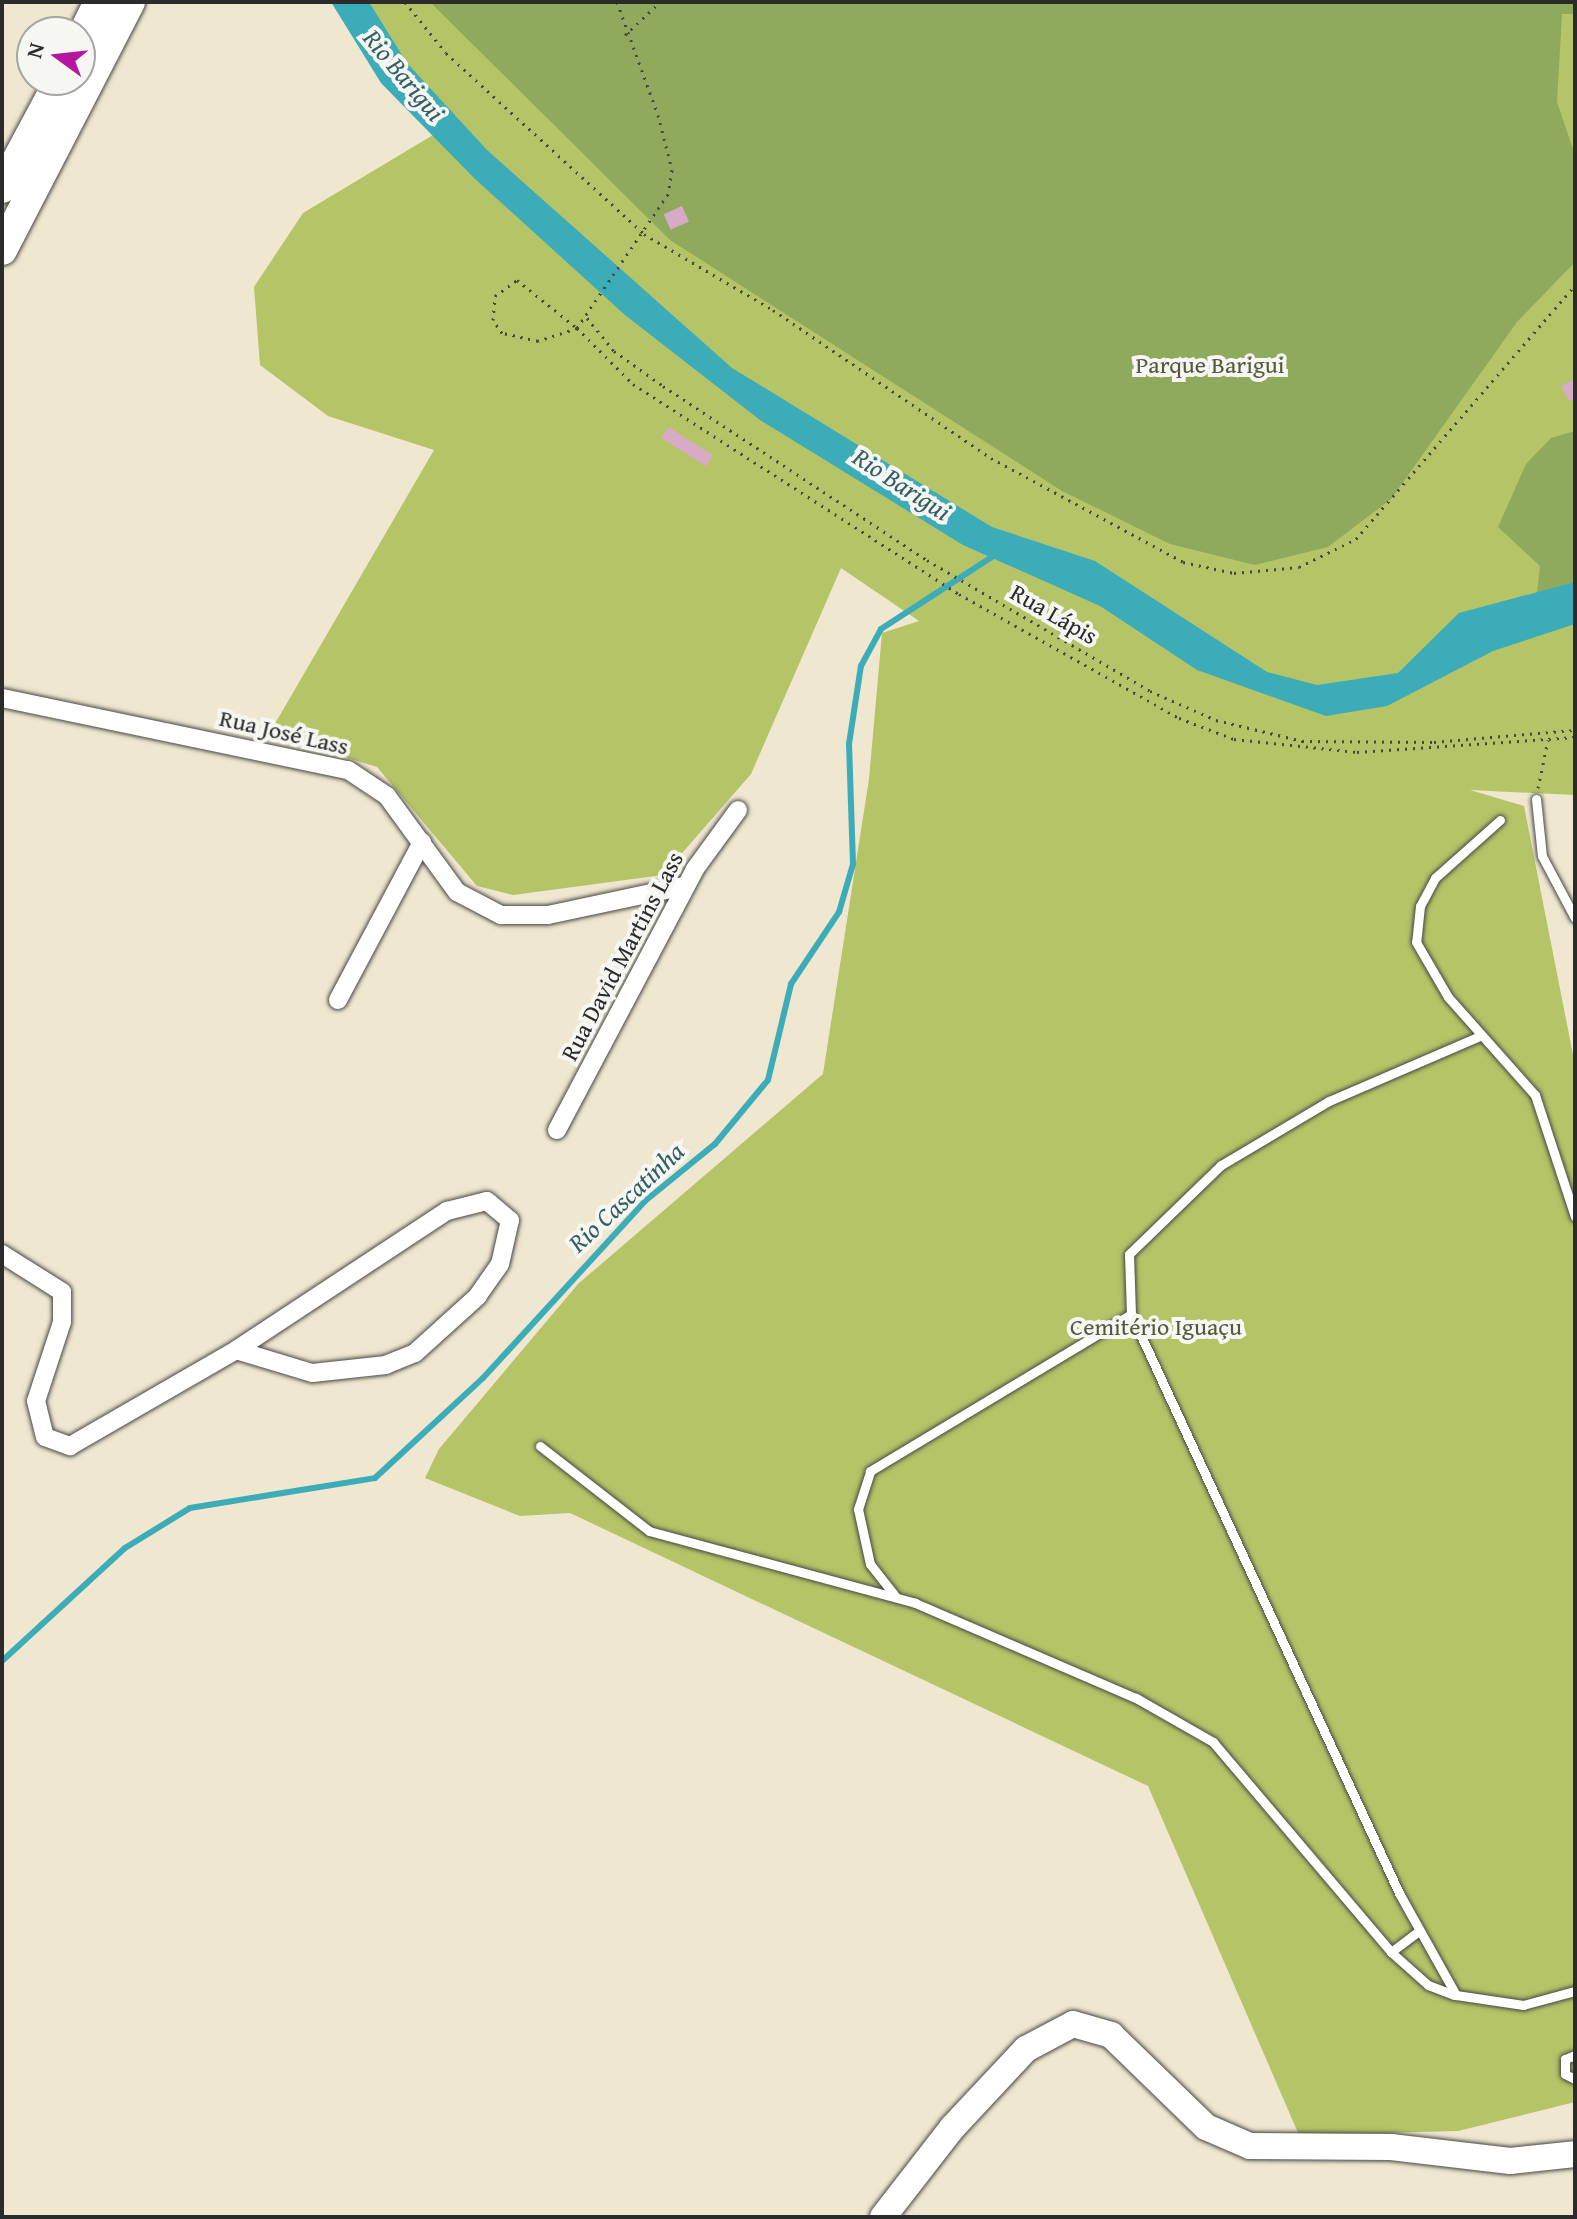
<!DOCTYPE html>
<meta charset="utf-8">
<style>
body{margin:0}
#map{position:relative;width:1577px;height:2219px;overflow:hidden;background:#efe7d0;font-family:"Gentium Book Plus",serif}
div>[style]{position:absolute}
.green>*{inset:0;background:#b4c467}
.forest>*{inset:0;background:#8faa5c}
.water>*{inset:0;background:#3cacb9}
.stream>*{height:6px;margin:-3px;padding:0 3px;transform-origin:3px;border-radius:3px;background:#3cacb9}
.building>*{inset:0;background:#d7abc6;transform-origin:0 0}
.path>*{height:3px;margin-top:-1.5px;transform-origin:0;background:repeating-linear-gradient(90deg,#484744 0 2px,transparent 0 8px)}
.roads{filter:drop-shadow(0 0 2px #484744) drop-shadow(0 0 2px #484744)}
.service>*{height:9px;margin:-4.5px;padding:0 4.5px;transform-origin:4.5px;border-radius:4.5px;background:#fff}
.minor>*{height:18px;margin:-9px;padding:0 9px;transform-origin:9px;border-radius:9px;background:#fff}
.secondary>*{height:26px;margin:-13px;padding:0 13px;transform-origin:13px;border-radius:13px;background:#fff}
.primary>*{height:30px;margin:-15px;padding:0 15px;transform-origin:15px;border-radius:15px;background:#fff}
span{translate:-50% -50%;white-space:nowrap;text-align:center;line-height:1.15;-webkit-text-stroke:8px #f6f6f2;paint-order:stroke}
.park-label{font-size:24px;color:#54593d}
.street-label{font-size:24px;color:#2b2b2b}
.water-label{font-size:26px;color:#325f64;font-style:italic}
.frame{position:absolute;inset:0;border:4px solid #2b2b2b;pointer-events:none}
.north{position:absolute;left:16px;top:16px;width:80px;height:80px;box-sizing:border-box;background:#f6f6f2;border:2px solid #a5a5a2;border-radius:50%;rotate:285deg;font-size:22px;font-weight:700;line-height:32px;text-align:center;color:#2b2b2b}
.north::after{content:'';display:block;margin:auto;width:28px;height:36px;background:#b5179e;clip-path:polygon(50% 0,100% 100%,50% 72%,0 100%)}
</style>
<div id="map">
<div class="green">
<i style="clip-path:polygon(344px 2px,1575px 2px,1575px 795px,1470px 790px,1524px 806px,1575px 1065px,1575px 2102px,1458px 2131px,1299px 2135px,1148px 1786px,570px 1513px,520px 1516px,425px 1478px,439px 1449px,578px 1284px,823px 1074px,869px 779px,882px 633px,919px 621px,841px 568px,751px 774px,663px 875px,513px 895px,477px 886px,377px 767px,269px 734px,434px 450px,328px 416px,260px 365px,254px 287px,303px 213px,448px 126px)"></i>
</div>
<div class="forest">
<i style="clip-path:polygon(430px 2px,1575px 2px,1575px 14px,1562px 14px,1557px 102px,1575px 155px,1575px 262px,1517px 322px,1391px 499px,1328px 547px,1255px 565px,1170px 544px,1062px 491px,670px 240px)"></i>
<i style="clip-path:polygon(1575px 431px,1575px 582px,1537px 593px,1540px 566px,1498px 527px,1526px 464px,1551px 438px)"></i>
</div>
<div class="water">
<i style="clip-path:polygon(331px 2px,369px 2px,407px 63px,487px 150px,732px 368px,992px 527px,1095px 561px,1267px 672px,1317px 685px,1398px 673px,1459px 613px,1575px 582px,1575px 624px,1493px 651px,1387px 706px,1326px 716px,1197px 670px,1100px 606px,963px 545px,760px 420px,625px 315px,474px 178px,381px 83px)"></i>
</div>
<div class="stream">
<i style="left:2px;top:1661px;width:167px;rotate:-42.6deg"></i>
<i style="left:125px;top:1548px;width:76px;rotate:-31.6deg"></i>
<i style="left:190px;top:1508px;width:187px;rotate:-9.2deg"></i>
<i style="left:375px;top:1478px;width:147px;rotate:-42.8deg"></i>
<i style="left:483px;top:1378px;width:240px;rotate:-47.5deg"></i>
<i style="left:645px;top:1201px;width:90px;rotate:-39.2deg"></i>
<i style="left:715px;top:1144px;width:83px;rotate:-50.4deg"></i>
<i style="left:768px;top:1080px;width:99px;rotate:-76.5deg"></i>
<i style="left:791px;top:984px;width:87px;rotate:-56.3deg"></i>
<i style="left:839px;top:912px;width:50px;rotate:-73.7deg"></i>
<i style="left:853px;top:864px;width:120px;rotate:-91.9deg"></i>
<i style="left:849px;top:744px;width:79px;rotate:-81.3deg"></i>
<i style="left:861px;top:666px;width:42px;rotate:-61.6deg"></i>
<i style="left:881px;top:629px;width:140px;rotate:-33deg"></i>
</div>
<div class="building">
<i style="left:682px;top:206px;width:17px;height:20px;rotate:66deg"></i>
<i style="clip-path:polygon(1575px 379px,1575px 399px,1569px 401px,1561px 386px)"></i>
<i style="left:668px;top:427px;width:53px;height:13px;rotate:32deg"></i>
</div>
<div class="path">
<i style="left:405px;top:2px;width:65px;rotate:51.2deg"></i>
<i style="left:446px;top:53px;width:268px;rotate:42.4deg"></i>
<i style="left:644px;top:234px;width:150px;rotate:30.5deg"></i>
<i style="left:773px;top:310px;width:263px;rotate:34.2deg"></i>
<i style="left:991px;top:458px;width:218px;rotate:28.4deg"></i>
<i style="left:1183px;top:562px;width:52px;rotate:12.2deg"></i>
<i style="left:1234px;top:573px;width:65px;rotate:-5.3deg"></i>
<i style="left:1299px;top:567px;width:64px;rotate:-26.2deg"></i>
<i style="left:1356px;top:539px;width:335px;rotate:-49.2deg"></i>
<i style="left:617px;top:2px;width:120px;rotate:70.1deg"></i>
<i style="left:658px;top:115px;width:57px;rotate:75.7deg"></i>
<i style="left:672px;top:170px;width:24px;rotate:99deg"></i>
<i style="left:668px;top:194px;width:162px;rotate:124.2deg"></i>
<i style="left:577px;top:328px;width:41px;rotate:161.6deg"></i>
<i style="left:538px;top:341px;width:37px;rotate:-167deg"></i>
<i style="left:502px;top:333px;width:16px;rotate:-125deg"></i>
<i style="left:493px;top:320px;width:24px;rotate:-85deg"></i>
<i style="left:495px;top:296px;width:27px;rotate:-36deg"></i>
<i style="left:517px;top:280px;width:77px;rotate:38.7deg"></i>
<i style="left:577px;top:328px;width:79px;rotate:45deg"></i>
<i style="left:633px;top:384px;width:388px;rotate:32.8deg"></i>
<i style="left:959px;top:594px;width:253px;rotate:29.4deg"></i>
<i style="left:1179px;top:718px;width:59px;rotate:20.9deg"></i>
<i style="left:1234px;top:739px;width:124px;rotate:6deg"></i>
<i style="left:1357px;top:752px;width:219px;rotate:-3.9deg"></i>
<i style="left:625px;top:35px;width:48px;rotate:-43.3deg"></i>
<i style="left:587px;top:318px;width:43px;rotate:50.7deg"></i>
<i style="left:614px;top:351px;width:60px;rotate:35.5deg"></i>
<i style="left:663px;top:386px;width:316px;rotate:33.4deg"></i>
<i style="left:927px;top:560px;width:259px;rotate:30.4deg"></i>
<i style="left:1150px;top:691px;width:72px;rotate:23.7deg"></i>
<i style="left:1216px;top:720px;width:89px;rotate:13.7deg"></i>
<i style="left:1302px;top:741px;width:132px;rotate:0.4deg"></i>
<i style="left:1434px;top:742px;width:142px;rotate:-4.9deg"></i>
<i style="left:1538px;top:788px;width:49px;rotate:-78.2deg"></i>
</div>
<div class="roads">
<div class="service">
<i style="left:1536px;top:799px;width:57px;rotate:84deg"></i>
<i style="left:1542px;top:856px;width:70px;rotate:62deg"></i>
<i style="left:1500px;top:820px;width:87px;rotate:138.3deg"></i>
<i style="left:1435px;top:878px;width:32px;rotate:118deg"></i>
<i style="left:1420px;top:906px;width:36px;rotate:96deg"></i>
<i style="left:1416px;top:942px;width:64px;rotate:59.8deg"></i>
<i style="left:1448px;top:997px;width:131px;rotate:48.4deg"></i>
<i style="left:1535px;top:1095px;width:128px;rotate:71.8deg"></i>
<i style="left:1480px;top:1036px;width:164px;rotate:156.7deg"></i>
<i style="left:1329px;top:1101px;width:126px;rotate:149.3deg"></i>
<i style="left:1221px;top:1165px;width:128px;rotate:135.9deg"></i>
<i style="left:1129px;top:1254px;width:60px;rotate:88.1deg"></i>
<i style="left:1131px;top:1314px;width:638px;rotate:65.16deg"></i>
<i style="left:1399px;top:1893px;width:117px;rotate:60.8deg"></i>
<i style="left:1456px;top:1995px;width:68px;rotate:8.5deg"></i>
<i style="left:1523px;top:2005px;width:54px;rotate:-15.1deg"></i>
<i style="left:540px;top:1446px;width:138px;rotate:37.9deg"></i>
<i style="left:649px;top:1531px;width:276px;rotate:15.1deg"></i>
<i style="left:915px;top:1603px;width:241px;rotate:23.3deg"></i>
<i style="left:1136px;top:1698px;width:89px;rotate:29.7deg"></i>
<i style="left:1213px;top:1742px;width:275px;rotate:49.7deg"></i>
<i style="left:1391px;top:1952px;width:50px;rotate:41.7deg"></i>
<i style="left:1428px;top:1985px;width:28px;rotate:21deg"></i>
<i style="left:896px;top:1597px;width:42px;rotate:-128.2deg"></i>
<i style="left:870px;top:1564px;width:56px;rotate:-102.3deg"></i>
<i style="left:858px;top:1509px;width:40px;rotate:-72deg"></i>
<i style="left:870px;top:1471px;width:305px;rotate:-31deg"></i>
<i style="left:1391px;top:1952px;width:35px;rotate:-37deg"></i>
<i style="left:1575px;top:2055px;width:11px;rotate:158deg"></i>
<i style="left:1565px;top:2059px;width:15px;rotate:90deg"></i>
<i style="left:1565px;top:2074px;width:11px;rotate:27deg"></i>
</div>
<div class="minor">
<i style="left:2px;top:698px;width:353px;rotate:11.8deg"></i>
<i style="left:348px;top:770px;width:47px;rotate:33.7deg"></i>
<i style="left:387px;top:796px;width:119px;rotate:53.9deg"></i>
<i style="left:457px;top:892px;width:50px;rotate:27.6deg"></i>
<i style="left:501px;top:915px;width:47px"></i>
<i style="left:548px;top:915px;width:140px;rotate:-12deg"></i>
<i style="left:338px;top:1000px;width:179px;rotate:-62deg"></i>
<i style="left:557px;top:1130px;width:295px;rotate:-62.1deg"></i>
<i style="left:695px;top:869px;width:73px;rotate:-53.9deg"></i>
<i style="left:2px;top:1254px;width:71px;rotate:32.3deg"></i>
<i style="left:62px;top:1292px;width:30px;rotate:90deg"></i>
<i style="left:62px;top:1322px;width:83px;rotate:108.2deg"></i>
<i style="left:36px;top:1401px;width:37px;rotate:76deg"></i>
<i style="left:45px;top:1437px;width:27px;rotate:20deg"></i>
<i style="left:70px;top:1446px;width:192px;rotate:-30deg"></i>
<i style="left:236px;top:1350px;width:253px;rotate:-33.4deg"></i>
<i style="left:447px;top:1211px;width:41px;rotate:-14deg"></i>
<i style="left:487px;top:1201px;width:30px;rotate:40deg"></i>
<i style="left:510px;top:1220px;width:45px;rotate:102.8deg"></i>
<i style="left:500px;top:1264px;width:39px;rotate:125deg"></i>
<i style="left:478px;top:1296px;width:85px;rotate:137.9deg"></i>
<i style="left:415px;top:1353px;width:31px;rotate:158deg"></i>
<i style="left:386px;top:1365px;width:74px;rotate:173.8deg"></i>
<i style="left:312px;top:1373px;width:79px;rotate:-163.2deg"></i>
</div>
<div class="secondary">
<i style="left:883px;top:2217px;width:113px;rotate:-52.2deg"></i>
<i style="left:952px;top:2128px;width:108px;rotate:-46.9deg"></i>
<i style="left:1026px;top:2049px;width:53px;rotate:-28deg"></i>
<i style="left:1073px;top:2024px;width:40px;rotate:16deg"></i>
<i style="left:1111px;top:2035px;width:132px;rotate:44.1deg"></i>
<i style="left:1206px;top:2127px;width:48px;rotate:23.4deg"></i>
<i style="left:1250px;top:2146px;width:141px;rotate:0.4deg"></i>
<i style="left:1391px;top:2147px;width:120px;rotate:6.7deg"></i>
<i style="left:1510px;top:2161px;width:65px;rotate:-6.1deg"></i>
</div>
<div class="primary">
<i style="left:80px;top:40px;width:42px;rotate:-63.4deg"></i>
<i style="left:2px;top:188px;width:123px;rotate:-61.8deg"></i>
<i style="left:2px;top:250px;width:279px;rotate:-62.7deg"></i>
</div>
</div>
<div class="park-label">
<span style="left:1210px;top:365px">Parque Barigui</span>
<span style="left:1156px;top:1327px">Cemitério Iguaçu</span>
</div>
<div class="street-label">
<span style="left:1054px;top:614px;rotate:30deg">Rua Lápis</span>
<span style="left:284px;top:732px;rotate:13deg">Rua José Lass</span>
<span style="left:622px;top:956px;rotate:-62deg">Rua David Martins Lass</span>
</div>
<div class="water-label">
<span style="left:404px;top:75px;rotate:50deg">Rio Barigui</span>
<span style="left:902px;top:484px;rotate:33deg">Rio Barigui</span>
<span style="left:626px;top:1197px;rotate:-43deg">Rio Cascatinha</span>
</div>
<div class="frame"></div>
<div class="north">N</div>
</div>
